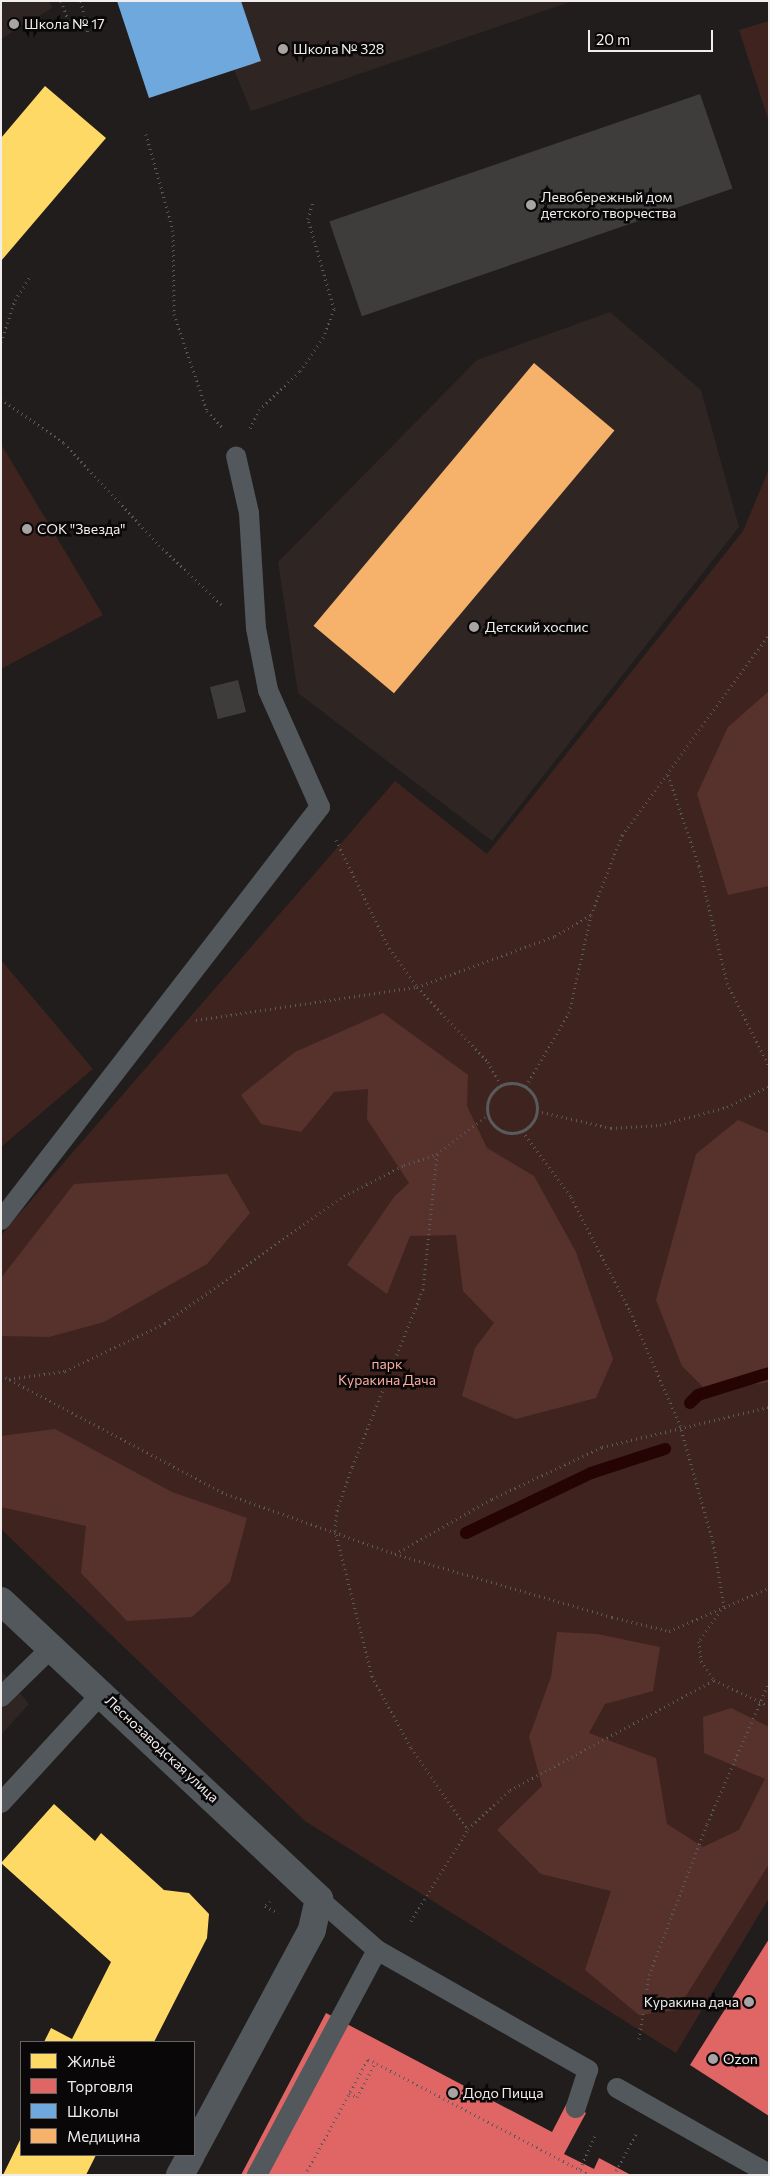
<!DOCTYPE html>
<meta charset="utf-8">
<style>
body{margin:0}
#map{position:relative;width:770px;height:2176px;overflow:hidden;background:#201d1c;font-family:Commissioner,sans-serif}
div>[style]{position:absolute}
.built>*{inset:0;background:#2f2523}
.green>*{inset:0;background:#3f231f}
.forest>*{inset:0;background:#57322c}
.homes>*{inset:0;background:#ffd966}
.shops>*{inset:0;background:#e06666}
.schools>*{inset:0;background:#6fa8dc}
.health>*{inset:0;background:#f6b26b;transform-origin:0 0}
.stream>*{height:12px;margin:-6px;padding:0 6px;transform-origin:6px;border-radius:6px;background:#250403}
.building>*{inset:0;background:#3f3d3c;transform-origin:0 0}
.path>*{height:3px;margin-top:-1.5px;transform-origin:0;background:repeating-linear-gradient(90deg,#585a5c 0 1px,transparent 0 5px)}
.path>.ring{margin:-1.5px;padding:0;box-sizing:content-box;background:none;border:3px solid #585a5c;border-radius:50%}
.service>*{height:20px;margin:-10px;padding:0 10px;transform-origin:10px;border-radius:10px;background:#52585b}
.minor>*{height:28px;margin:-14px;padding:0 14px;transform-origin:14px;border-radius:14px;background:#52585b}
.dots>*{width:14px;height:14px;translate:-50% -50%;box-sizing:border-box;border:2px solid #090707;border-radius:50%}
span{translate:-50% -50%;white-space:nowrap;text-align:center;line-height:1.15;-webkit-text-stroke:5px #090707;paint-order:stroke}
.poi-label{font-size:14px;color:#f1eded}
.left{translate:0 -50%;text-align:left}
.right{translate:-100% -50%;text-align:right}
.park-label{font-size:14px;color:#faaca1}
.street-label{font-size:14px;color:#f1eded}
.frame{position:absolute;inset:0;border:2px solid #f1eded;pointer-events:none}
.legend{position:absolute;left:20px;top:2041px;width:175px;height:115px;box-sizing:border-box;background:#090707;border:1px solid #666363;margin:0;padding:6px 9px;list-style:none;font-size:15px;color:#f1eded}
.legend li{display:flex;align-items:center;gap:10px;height:25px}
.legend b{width:25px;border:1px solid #666363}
.scale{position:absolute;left:588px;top:30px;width:125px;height:22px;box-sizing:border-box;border:2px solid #f1eded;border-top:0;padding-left:6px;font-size:15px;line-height:18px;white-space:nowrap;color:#f1eded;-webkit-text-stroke:4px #090707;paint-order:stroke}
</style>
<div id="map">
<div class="built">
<i style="clip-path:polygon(1px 1px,49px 1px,52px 8px,1px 39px)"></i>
<i style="clip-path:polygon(117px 1px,573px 1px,251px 111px,234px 70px,149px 98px)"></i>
<i style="clip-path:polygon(610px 312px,701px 390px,739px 527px,492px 841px,298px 693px,278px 562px,477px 360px)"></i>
<i style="clip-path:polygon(1px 1670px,29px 1704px,1px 1735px)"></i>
</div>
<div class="green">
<i style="clip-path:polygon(769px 21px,769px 122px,739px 30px)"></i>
<i style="clip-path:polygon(1px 444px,103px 615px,1px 669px)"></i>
<i style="clip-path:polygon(769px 469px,769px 1898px,676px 2053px,305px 1821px,1px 1529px,1px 1235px,395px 781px,487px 854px,743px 531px)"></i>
<i style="clip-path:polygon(1px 960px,93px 1069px,1px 1147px)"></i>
</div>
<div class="forest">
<i style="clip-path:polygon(769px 691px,769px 886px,728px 895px,697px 794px,728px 727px)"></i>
<i style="clip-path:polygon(383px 1013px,468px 1075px,467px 1106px,487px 1148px,534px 1176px,576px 1252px,613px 1359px,596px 1398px,516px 1419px,462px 1396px,475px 1348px,494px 1323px,463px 1291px,456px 1235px,410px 1236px,387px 1294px,347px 1265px,394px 1197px,409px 1183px,367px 1119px,368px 1089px,334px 1092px,301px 1132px,261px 1124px,241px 1095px,295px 1052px)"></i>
<i style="clip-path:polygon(738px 1120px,769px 1133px,769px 1382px,706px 1390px,682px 1366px,656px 1300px,696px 1154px)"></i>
<i style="clip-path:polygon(227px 1174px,250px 1213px,207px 1264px,104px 1322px,49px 1337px,1px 1336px,1px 1278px,74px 1184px)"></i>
<i style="clip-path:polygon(55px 1429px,172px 1492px,247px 1518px,230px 1582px,192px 1617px,127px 1621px,81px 1573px,86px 1526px,1px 1507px,1px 1436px)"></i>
<i style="clip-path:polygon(557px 1632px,597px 1634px,660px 1647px,653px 1691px,605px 1704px,589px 1733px,656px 1758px,667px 1824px,703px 1847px,739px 1830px,765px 1779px,704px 1753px,703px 1717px,731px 1708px,769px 1727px,769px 1864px,677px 2010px,639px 2015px,585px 1970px,611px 1891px,541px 1874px,497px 1830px,542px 1786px,529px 1737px,551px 1677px)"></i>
</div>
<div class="homes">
<i style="clip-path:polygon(45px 86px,106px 138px,1px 261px,1px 138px)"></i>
<i style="clip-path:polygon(54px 1804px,95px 1841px,101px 1833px,164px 1890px,189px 1893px,209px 1914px,207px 1938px,154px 2042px,44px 2042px,51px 2028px,72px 2039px,111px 1962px,1px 1863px)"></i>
<i style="clip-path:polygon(21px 2138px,21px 2155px,96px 2155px,86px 2175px,3px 2175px)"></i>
</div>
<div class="shops">
<i style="clip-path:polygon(769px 1939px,769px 2116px,690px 2065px)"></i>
<i style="clip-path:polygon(326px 2013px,552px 2132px,567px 2103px,586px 2113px,564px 2154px,594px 2169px,599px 2158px,631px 2175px,241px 2175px)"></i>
</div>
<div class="schools">
<i style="clip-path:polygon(117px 1px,241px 1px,261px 61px,149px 98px)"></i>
</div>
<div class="health">
<i style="left:534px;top:363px;width:105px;height:343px;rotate:40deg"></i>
</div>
<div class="stream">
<i style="left:690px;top:1403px;width:11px;rotate:-45deg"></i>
<i style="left:698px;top:1395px;width:74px;rotate:-17.2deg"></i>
<i style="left:466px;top:1533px;width:139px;rotate:-25.6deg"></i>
<i style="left:591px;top:1473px;width:78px;rotate:-18deg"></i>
</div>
<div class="building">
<i style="left:700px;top:94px;width:100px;height:392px;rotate:71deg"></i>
<i style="left:238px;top:680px;width:33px;height:29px;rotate:76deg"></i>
</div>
<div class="path">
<i style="left:61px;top:1px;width:34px;rotate:69deg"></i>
<i style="left:81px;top:1px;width:34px;rotate:78deg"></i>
<i style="left:146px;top:134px;width:100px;rotate:74.3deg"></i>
<i style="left:173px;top:230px;width:84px;rotate:89.3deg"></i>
<i style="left:174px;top:314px;width:102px;rotate:71.2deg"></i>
<i style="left:207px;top:411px;width:23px;rotate:47deg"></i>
<i style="left:1px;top:342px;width:44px;rotate:-71.6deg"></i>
<i style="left:15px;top:300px;width:30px;rotate:-57deg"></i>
<i style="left:1px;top:399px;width:77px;rotate:34.9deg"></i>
<i style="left:64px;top:443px;width:139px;rotate:47deg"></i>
<i style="left:159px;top:545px;width:86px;rotate:43.6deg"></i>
<i style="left:250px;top:428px;width:20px;rotate:-63deg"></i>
<i style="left:259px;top:410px;width:57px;rotate:-43.6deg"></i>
<i style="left:300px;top:371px;width:40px;rotate:-55.1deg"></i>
<i style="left:323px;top:338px;width:31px;rotate:-69deg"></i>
<i style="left:334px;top:309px;width:94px;rotate:-106.1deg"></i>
<i style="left:308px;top:219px;width:18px;rotate:-74deg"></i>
<i style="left:668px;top:775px;width:96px;rotate:71.2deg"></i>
<i style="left:699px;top:866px;width:120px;rotate:76.5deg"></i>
<i style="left:727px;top:983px;width:93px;rotate:63.2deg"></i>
<i style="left:336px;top:840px;width:120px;rotate:63.9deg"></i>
<i style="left:389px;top:948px;width:48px;rotate:54.3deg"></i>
<i style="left:417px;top:987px;width:103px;rotate:46.6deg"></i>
<i style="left:488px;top:1062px;width:25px;rotate:61deg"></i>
<i style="left:196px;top:1020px;width:223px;rotate:-8.5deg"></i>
<i style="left:417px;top:987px;width:147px;rotate:-20.3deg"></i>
<i style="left:555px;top:936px;width:42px;rotate:-30.3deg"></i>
<i class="ring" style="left:487px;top:1083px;width:47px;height:47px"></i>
<i style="left:526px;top:1086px;width:85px;rotate:-59.5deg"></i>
<i style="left:569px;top:1013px;width:100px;rotate:-77.3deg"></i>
<i style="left:591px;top:915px;width:86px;rotate:-68.8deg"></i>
<i style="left:622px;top:835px;width:248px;rotate:-53.7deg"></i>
<i style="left:537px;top:1111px;width:76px;rotate:12.9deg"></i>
<i style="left:611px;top:1128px;width:49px;rotate:-3.5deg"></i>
<i style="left:660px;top:1125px;width:69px;rotate:-15deg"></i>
<i style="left:727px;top:1107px;width:47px;rotate:-26.6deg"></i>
<i style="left:522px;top:1131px;width:82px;rotate:53.4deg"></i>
<i style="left:571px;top:1197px;width:128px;rotate:62.6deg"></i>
<i style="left:630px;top:1311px;width:124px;rotate:66.3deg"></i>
<i style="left:680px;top:1425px;width:122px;rotate:74.2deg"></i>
<i style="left:713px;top:1542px;width:65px;rotate:80.2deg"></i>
<i style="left:724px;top:1606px;width:43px;rotate:125.5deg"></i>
<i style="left:699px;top:1641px;width:20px;rotate:84deg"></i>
<i style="left:701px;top:1661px;width:23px;rotate:56deg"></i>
<i style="left:714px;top:1680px;width:61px;rotate:25.3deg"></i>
<i style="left:437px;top:1154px;width:136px;rotate:95.9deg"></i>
<i style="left:423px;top:1289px;width:192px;rotate:111.7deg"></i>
<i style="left:352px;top:1467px;width:46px;rotate:109.2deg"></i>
<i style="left:337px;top:1510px;width:20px;rotate:96deg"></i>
<i style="left:335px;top:1530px;width:151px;rotate:75.8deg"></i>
<i style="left:372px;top:1676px;width:82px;rotate:61.6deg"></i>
<i style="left:411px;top:1748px;width:99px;rotate:54.9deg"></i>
<i style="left:1px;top:1375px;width:255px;rotate:27.9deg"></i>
<i style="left:226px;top:1494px;width:179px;rotate:19.5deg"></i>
<i style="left:395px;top:1554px;width:226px;rotate:16.2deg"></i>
<i style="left:612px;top:1617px;width:59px;rotate:13.8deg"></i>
<i style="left:669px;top:1631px;width:109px;rotate:-23.3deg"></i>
<i style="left:9px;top:1379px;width:57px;rotate:-8.1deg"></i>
<i style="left:65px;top:1371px;width:111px;rotate:-25.6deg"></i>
<i style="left:165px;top:1323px;width:219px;rotate:-35.4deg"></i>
<i style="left:344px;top:1196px;width:68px;rotate:-27.3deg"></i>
<i style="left:404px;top:1165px;width:35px;rotate:-18deg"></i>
<i style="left:437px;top:1154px;width:63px;rotate:-37.2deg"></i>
<i style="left:395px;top:1554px;width:112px;rotate:-29.6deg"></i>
<i style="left:492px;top:1499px;width:122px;rotate:-25.3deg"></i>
<i style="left:602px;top:1447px;width:172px;rotate:-13.5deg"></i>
<i style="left:270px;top:1901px;width:7px;rotate:135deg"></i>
<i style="left:265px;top:1906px;width:15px;rotate:28deg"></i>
<i style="left:411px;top:1921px;width:108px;rotate:-58.2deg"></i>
<i style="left:468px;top:1829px;width:57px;rotate:-42.9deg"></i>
<i style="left:510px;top:1790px;width:232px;rotate:-28.3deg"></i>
<i style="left:639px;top:2039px;width:65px;rotate:-81.1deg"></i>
<i style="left:649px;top:1975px;width:162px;rotate:-69deg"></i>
<i style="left:707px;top:1824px;width:155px;rotate:-66.4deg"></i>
<i style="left:349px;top:2093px;width:9px;rotate:27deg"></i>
<i style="left:357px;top:2097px;width:40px;rotate:-62deg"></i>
<i style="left:580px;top:2169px;width:36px;rotate:-66deg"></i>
<i style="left:305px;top:2175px;width:132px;rotate:-61.5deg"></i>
<i style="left:368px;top:2059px;width:250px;rotate:27.6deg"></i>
<i style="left:614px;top:2175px;width:47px;rotate:-61.8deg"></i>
</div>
<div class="service">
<i style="left:1px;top:1220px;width:522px;rotate:-52.32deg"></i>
<i style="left:320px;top:807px;width:128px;rotate:-114deg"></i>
<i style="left:268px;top:690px;width:63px;rotate:-101deg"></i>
<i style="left:256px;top:628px;width:115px;rotate:-93.5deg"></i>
<i style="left:249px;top:513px;width:58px;rotate:-102.8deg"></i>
<i style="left:1px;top:1697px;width:70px;rotate:-44.4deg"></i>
<i style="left:1px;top:1803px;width:149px;rotate:-47.4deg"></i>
<i style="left:319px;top:1899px;width:77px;rotate:41.3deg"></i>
<i style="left:377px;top:1950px;width:243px;rotate:29.6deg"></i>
<i style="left:588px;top:2070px;width:40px;rotate:108deg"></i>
<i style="left:617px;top:2088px;width:175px;rotate:29.5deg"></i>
<i style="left:257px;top:2175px;width:255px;rotate:-61.9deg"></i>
</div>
<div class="minor">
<i style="left:1px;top:1601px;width:436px;rotate:43.1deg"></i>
<i style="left:319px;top:1899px;width:32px;rotate:103deg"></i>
<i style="left:312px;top:1930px;width:249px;rotate:118.3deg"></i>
<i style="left:180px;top:2175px;width:23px;rotate:-61deg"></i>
</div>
<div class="dots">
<i style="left:14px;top:24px;background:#a8a4a4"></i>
<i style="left:283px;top:49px;background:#a8a4a4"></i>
<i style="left:531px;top:205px;background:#a8a4a4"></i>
<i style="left:27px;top:529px;background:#a8a4a4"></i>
<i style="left:474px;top:627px;background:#a8a4a4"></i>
<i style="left:749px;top:2002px;background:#a8a4a4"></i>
<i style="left:713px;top:2059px;background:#a8a4a4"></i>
<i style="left:453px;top:2093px;background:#a8a4a4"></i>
</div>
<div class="poi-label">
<span class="left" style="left:24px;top:24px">Школа № 17</span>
<span class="left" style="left:293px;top:49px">Школа № 328</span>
<span class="left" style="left:541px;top:205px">Левобережный дом<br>детского творчества</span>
<span class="left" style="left:37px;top:529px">СОК "Звезда"</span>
<span class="left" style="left:485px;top:627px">Детский хоспис</span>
<span class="right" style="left:739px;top:2002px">Куракина дача</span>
<span class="left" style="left:723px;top:2059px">Ozon</span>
<span class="left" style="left:463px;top:2093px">Додо Пицца</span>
</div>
<div class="park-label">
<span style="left:387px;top:1372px">парк<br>Куракина Дача</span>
</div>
<div class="street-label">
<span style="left:162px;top:1749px;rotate:43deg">Леснозаводская улица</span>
</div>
<div class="frame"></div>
<ul class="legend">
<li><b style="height:14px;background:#ffd966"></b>Жильё</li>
<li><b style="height:14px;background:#e06666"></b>Торговля</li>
<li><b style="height:14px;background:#6fa8dc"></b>Школы</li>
<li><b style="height:14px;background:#f6b26b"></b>Медицина</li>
</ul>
<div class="scale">20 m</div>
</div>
